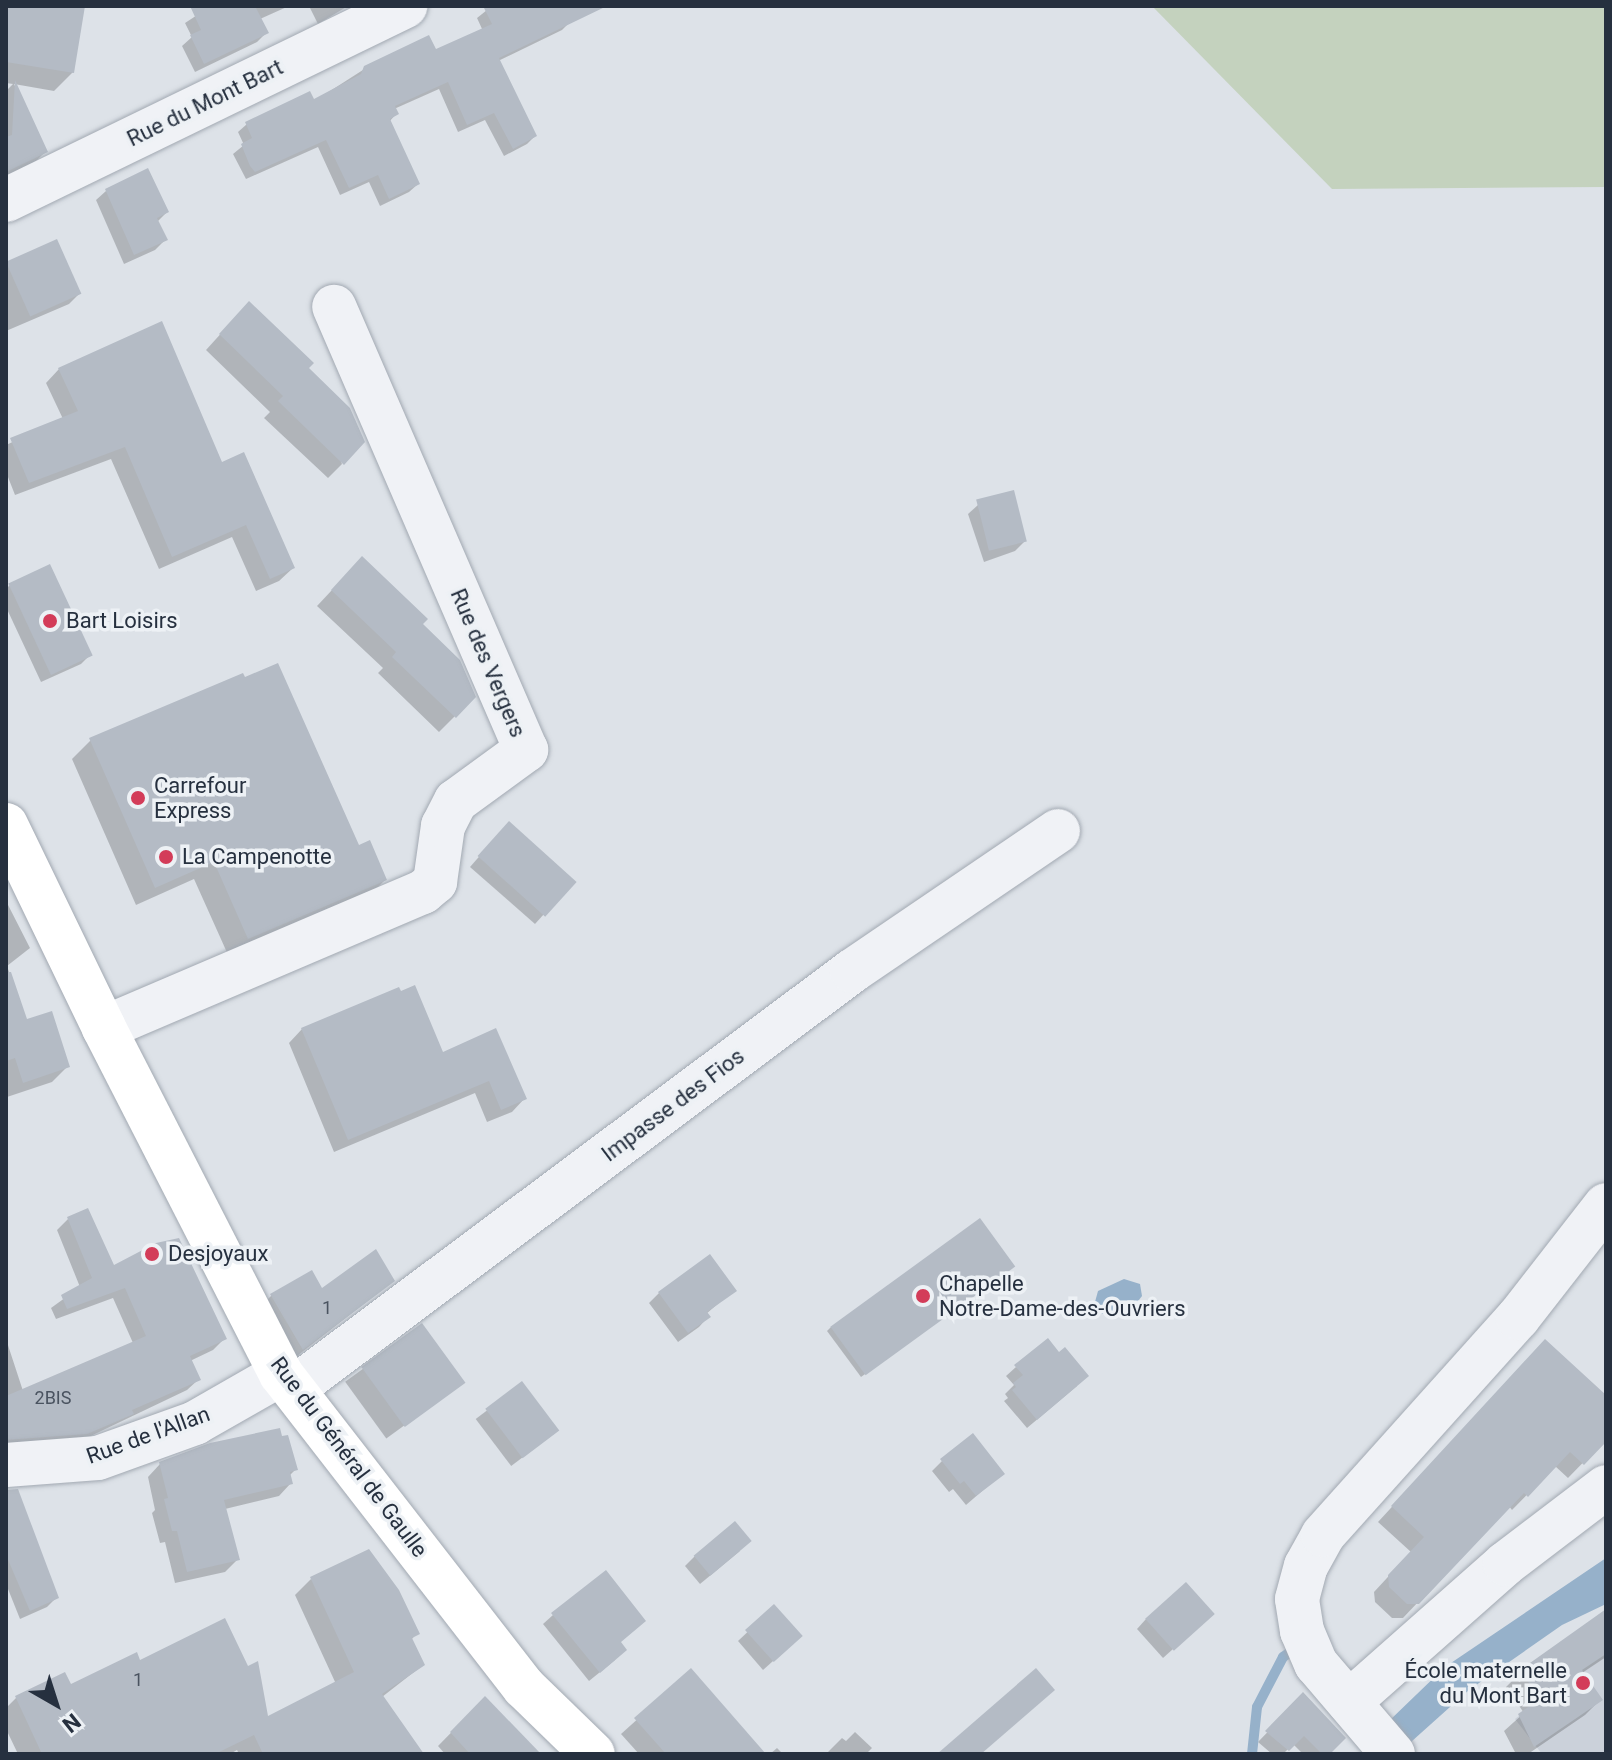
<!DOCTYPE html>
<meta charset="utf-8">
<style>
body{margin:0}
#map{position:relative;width:1612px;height:1760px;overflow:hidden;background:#dde2e8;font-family:Roboto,sans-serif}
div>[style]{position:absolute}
.built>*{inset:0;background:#cbd1da}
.green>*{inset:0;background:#c4d2be}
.water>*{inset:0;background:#96b1ca}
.shadow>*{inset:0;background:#0003;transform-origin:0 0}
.stream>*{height:10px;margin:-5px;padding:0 5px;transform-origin:5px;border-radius:5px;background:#96b1ca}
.building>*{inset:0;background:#b4bbc5;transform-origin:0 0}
.roads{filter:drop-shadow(0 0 2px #a2a9b2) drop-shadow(0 0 2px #a2a9b2)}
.minor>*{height:44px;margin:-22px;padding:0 22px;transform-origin:22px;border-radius:22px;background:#f0f2f6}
.major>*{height:44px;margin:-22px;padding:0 22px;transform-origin:22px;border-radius:22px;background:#fff}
.dots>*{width:22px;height:22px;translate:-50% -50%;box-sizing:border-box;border:4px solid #edf1f5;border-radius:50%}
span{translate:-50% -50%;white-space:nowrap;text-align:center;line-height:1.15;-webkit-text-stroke:7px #edf1f5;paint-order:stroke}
.number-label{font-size:18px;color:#4a5360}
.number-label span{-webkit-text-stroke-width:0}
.street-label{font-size:22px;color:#26303f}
.poi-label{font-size:22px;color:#26303f}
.left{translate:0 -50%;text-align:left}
.right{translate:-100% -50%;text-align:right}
.frame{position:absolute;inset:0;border:8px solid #26303f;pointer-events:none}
.north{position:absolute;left:16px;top:1664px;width:80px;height:80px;-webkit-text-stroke:6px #edf1f5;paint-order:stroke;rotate:141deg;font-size:22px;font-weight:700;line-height:32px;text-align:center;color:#26303f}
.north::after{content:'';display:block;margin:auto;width:28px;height:36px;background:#26303f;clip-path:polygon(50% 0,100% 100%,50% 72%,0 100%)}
</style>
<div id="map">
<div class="built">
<i style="clip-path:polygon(1606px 1646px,1606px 1754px,1542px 1754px,1515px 1719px)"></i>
</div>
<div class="green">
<i style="clip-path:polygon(1152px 6px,1606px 6px,1606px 187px,1332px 189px)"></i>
</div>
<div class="water">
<i style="clip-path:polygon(1124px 1279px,1140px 1284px,1142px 1296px,1135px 1305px,1114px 1314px,1102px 1314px,1095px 1302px,1098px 1291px)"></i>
<i style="clip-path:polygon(1606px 1558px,1606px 1604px,1562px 1625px,1469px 1690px,1402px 1750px,1389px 1721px,1445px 1667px)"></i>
</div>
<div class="shadow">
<i style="clip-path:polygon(6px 6px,83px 6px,73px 72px,54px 91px,14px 84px,46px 151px,32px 165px,6px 179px,6px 91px,13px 84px,6px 83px)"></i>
<i style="clip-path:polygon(211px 6px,289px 6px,260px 19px,266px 33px,257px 42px,195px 72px,182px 46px,192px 37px,185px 23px)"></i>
<i style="clip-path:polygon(309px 6px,348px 6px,318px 24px)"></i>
<i style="clip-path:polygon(492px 6px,562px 6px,570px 22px,562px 30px,498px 61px,535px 136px,527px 144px,504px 156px,485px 120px,458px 132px,439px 89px,394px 109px,396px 114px,389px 122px,418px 184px,409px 192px,380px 206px,369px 182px,340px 195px,318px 147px,246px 179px,233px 154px,244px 145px,238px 132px,247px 124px,313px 102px,366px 68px,435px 51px,483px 31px,477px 18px)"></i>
<i style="clip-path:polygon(106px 191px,167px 212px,157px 222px,165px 240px,155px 250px,124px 264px,96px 200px)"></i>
<i style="clip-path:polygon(56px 242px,79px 294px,69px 304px,6px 331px,6px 264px)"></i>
<i style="clip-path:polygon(235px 318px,307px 368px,342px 464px,328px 478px,264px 418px,270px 412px,206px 350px)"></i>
<i style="clip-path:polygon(59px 369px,221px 464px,293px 568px,279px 581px,256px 591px,232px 537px,159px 569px,111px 459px,15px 495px,6px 472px,6px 445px,63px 419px,46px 383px)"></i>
<i style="clip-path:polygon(1013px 493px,1025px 541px,1015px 551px,984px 562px,968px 514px,978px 505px)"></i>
<i style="clip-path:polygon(347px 574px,420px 624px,474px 697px,439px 732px,378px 673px,383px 668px,317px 606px)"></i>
<i style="clip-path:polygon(10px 585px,91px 654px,81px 664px,41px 682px,6px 607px,6px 589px)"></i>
<i style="clip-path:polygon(91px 740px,358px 848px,385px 880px,366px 899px,229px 957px,194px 879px,136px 905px,72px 759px)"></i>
<i style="clip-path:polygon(499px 834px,573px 882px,535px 924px,470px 867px)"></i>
<i style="clip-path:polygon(6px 901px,30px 948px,7px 966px,26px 1022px,68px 1066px,52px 1082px,7px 1097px)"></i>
<i style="clip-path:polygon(302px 1029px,442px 1054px,525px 1098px,512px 1112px,487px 1122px,475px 1093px,334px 1152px,289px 1043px)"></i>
<i style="clip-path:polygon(68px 1219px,113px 1268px,224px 1339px,213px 1350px,190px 1361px,199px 1379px,187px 1390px,74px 1444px,6px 1449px,6px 1339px,23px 1391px,133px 1343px,113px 1298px,56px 1319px,51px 1308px,80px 1287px,57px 1230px)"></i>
<i style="clip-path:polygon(1008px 1271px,861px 1377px,827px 1331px,831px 1327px)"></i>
<i style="clip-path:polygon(393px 1281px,288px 1363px,257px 1310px,272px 1295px)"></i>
<i style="clip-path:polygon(734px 1290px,706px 1314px,708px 1317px,699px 1327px,678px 1342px,649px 1303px,659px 1293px)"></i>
<i style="left:422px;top:1326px;width:70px;height:95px;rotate:54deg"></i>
<i style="clip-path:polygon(1531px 1356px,1606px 1397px,1606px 1439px,1568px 1478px,1555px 1466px,1512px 1510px,1509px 1506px,1403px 1618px,1392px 1618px,1375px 1602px,1374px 1592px,1411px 1552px,1378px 1522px)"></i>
<i style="clip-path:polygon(1016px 1367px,1077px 1386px,1027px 1428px,1004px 1401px,1008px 1398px,1005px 1394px,1014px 1385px,1006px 1376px)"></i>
<i style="left:522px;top:1384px;width:59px;height:58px;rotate:53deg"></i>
<i style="clip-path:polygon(942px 1461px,1003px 1473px,966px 1505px,953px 1489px,949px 1492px,932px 1471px)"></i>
<i style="clip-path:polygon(160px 1464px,296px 1469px,289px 1476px,291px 1483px,279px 1496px,225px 1509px,238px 1559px,225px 1572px,175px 1583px,165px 1542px,160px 1543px,152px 1513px,155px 1510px,148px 1477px)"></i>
<i style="clip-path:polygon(6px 1520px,57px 1597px,47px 1607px,20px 1619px,6px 1584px)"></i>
<i style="clip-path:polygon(740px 1551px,700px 1584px,685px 1566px,695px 1556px)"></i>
<i style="clip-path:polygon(311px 1579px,417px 1633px,411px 1640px,423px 1665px,382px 1697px,417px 1754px,239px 1754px,237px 1750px,230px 1754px,18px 1754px,6px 1729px,6px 1708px,16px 1698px,64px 1675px,70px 1687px,139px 1662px,266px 1719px,336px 1684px,295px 1595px)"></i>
<i style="clip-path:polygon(774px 1607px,791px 1645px,763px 1670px,738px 1641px)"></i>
<i style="clip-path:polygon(1606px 1612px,1606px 1657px,1582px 1673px,1600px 1700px,1585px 1715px,1528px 1754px,1516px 1754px,1504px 1731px,1524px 1713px,1506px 1687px,1521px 1672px)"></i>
<i style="clip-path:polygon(553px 1615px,619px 1643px,615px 1660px,589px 1681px,543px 1624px)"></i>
<i style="clip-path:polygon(1146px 1619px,1202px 1623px,1163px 1658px,1137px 1629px)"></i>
<i style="clip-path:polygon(691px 1671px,763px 1754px,639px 1754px,621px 1734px)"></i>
<i style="clip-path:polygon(1303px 1695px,1327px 1754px,1303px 1754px,1293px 1744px,1283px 1754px,1272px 1754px,1258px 1742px)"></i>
<i style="clip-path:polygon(485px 1698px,538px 1754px,445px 1754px,438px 1746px)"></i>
<i style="clip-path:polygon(855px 1732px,872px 1748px,866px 1754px,826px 1754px,842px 1738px,846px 1741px)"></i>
<i style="clip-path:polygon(777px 1748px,783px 1754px,770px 1754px)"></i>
</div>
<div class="stream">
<i style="left:1252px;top:1754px;width:47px;rotate:-83.9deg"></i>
<i style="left:1257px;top:1707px;width:56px;rotate:-62.5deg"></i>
<i style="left:1283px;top:1657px;width:14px;rotate:-34deg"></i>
</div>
<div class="building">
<i style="clip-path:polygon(6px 6px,85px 6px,74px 73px,6px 62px)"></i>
<i style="clip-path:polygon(190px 6px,255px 6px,269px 33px,204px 64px,190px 35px,201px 30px)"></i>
<i style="clip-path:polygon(483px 6px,607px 6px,499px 58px,537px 136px,513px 149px,494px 113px,467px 125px,448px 82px,395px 106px,399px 114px,390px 119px,420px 184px,389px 199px,378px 175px,349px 188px,326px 140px,255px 172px,250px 166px,241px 144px,252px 138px,245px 122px,310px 91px,314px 99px,361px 74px,364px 66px,429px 35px,436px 49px,492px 24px)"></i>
<i style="clip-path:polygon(15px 80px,48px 152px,6px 172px,6px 137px,12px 135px)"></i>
<i style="clip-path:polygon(148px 168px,169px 212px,157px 218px,168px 240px,134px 255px,105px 189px)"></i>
<i style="left:57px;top:239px;width:60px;height:56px;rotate:66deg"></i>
<i style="clip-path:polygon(249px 301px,314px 363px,309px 368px,350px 408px,365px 442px,344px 465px,278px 401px,283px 396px,219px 334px)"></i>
<i style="clip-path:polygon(162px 321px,222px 462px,244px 452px,295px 568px,270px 579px,246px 525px,172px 557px,125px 447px,29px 483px,10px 438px,78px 411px,58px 368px)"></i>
<i style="left:1014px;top:490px;width:53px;height:39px;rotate:76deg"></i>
<i style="clip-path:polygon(362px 556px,428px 619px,423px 624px,460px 660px,476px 697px,456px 718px,392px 657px,396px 652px,331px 590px)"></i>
<i style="left:50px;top:564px;width:101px;height:46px;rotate:65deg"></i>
<i style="clip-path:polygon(278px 663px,359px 845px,370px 840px,387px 880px,248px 939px,214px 862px,155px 888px,89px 738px,243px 673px,245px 677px)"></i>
<i style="left:509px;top:821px;width:91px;height:47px;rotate:42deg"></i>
<i style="clip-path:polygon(6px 972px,11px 972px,27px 1019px,52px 1011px,70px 1067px,23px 1083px,15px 1058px,6px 1061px)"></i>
<i style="clip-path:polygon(415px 985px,443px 1052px,496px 1028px,527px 1099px,501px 1110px,489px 1081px,348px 1140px,301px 1028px,399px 987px,401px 991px)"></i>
<i style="clip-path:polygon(88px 1208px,114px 1265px,156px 1243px,179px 1238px,227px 1339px,190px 1356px,201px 1380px,132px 1410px,134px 1414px,87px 1434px,6px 1440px,6px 1396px,146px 1336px,125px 1288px,67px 1309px,61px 1295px,92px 1278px,67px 1217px)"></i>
<i style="left:980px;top:1218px;width:60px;height:185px;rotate:54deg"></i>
<i style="clip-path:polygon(376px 1249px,395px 1281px,303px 1350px,270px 1294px,312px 1270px,322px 1288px)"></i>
<i style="clip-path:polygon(710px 1254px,737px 1291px,707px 1312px,711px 1317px,688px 1333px,658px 1292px)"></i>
<i style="left:422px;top:1323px;width:74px;height:75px;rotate:54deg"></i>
<i style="clip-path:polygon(1048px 1338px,1059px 1352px,1065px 1347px,1089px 1376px,1037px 1420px,1012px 1390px,1016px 1387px,1013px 1383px,1023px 1375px,1014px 1365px)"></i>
<i style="clip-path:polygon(1545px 1339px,1606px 1395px,1606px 1442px,1584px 1465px,1570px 1452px,1528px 1497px,1524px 1493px,1419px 1604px,1407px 1604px,1389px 1587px,1388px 1575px,1424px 1537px,1391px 1506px)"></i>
<i style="left:522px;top:1381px;width:62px;height:46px;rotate:53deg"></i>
<i style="clip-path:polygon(280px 1428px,282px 1436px,288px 1435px,298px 1470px,290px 1472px,293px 1484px,224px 1500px,240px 1560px,187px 1572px,177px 1531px,172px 1531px,164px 1499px,168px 1498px,159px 1462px,210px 1443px)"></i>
<i style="clip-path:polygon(973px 1433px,1005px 1474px,976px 1496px,964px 1481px,960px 1484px,940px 1459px)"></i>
<i style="clip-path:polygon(18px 1489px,59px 1598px,30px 1611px,6px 1555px,6px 1490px)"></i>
<i style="left:735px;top:1521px;width:26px;height:54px;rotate:50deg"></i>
<i style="clip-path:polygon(369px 1549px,399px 1590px,420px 1634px,412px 1638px,425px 1665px,382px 1694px,424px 1754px,263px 1754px,254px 1735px,215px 1754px,42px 1754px,15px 1696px,65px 1672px,71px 1684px,137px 1652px,140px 1660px,225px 1618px,248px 1666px,258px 1661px,268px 1716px,354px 1672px,310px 1577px)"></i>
<i style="clip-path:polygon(606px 1570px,646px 1621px,621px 1642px,627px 1650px,600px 1673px,551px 1613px)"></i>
<i style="left:1186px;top:1582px;width:43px;height:55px;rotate:48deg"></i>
<i style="left:774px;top:1604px;width:43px;height:39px;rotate:48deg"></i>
<i style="clip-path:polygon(1606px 1609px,1606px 1654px,1582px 1670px,1603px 1700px,1534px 1747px,1518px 1714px,1540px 1699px,1520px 1670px)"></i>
<i style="clip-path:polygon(691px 1668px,766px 1754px,666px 1754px,634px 1718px)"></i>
<i style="clip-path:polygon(1036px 1668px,1055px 1690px,981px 1754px,937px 1754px)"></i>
<i style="clip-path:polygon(1303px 1692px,1346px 1738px,1330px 1754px,1322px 1754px,1304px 1736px,1289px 1751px,1265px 1731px)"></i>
<i style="clip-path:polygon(485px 1696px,541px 1754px,470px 1754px,450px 1732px)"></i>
</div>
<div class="roads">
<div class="minor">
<i style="left:6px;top:200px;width:444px;rotate:-25.9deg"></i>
<i style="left:104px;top:1028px;width:347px;rotate:-23.1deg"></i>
<i style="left:423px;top:892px;width:16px;rotate:-40deg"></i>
<i style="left:435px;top:882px;width:57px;rotate:-81.9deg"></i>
<i style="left:443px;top:826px;width:28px;rotate:-63deg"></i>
<i style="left:456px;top:801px;width:87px;rotate:-36.1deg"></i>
<i style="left:526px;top:750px;width:483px;rotate:-113.4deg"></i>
<i style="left:294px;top:1388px;width:697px;rotate:-36.77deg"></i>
<i style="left:852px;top:971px;width:249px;rotate:-34.2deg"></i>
<i style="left:6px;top:1465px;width:92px;rotate:-4.4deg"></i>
<i style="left:98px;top:1458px;width:103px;rotate:-19.8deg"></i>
<i style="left:195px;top:1423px;width:99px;rotate:-29.7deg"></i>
<i style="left:1349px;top:1702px;width:208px;rotate:-41.5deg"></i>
<i style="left:1505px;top:1564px;width:127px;rotate:-37.3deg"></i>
<i style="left:1393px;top:1754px;width:118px;rotate:-130.5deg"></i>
<i style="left:1316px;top:1664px;width:36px;rotate:-113deg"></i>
<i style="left:1302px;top:1631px;width:32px;rotate:-99deg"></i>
<i style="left:1297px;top:1599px;width:34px;rotate:-75deg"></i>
<i style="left:1306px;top:1566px;width:35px;rotate:-61deg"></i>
<i style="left:1323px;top:1535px;width:292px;rotate:-48.1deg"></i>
<i style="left:1518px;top:1318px;width:143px;rotate:-52.1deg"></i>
</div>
<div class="major">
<i style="left:6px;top:825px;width:225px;rotate:64.2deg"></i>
<i style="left:104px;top:1028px;width:389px;rotate:62.9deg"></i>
<i style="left:281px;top:1374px;width:396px;rotate:52.2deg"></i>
<i style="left:524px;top:1687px;width:96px;rotate:44.2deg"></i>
</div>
</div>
<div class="dots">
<i style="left:50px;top:621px;background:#d33c59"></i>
<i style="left:138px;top:798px;background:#d33c59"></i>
<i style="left:166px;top:857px;background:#d33c59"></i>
<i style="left:152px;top:1254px;background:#d33c59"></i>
<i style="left:923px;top:1296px;background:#d33c59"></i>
<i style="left:1583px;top:1683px;background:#d33c59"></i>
</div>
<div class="number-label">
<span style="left:327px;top:1308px">1</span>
<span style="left:53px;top:1398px">2BIS</span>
<span style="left:138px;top:1680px">1</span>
</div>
<div class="street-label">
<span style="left:205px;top:103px;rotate:-26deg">Rue du Mont Bart</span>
<span style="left:488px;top:663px;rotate:67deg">Rue des Vergers</span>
<span style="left:673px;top:1105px;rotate:-37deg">Impasse des Fios</span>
<span style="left:148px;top:1435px;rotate:-20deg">Rue de l'Allan</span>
<span style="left:349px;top:1457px;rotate:53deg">Rue du Général de Gaulle</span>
</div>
<div class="poi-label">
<span class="left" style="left:66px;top:621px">Bart Loisirs</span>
<span class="left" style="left:154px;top:798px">Carrefour<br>Express</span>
<span class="left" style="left:182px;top:857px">La Campenotte</span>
<span class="left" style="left:168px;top:1254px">Desjoyaux</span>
<span class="left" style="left:939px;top:1296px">Chapelle<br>Notre-Dame-des-Ouvriers</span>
<span class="right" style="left:1567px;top:1683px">École maternelle<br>du Mont Bart</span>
</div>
<div class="frame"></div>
<div class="north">N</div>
</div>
